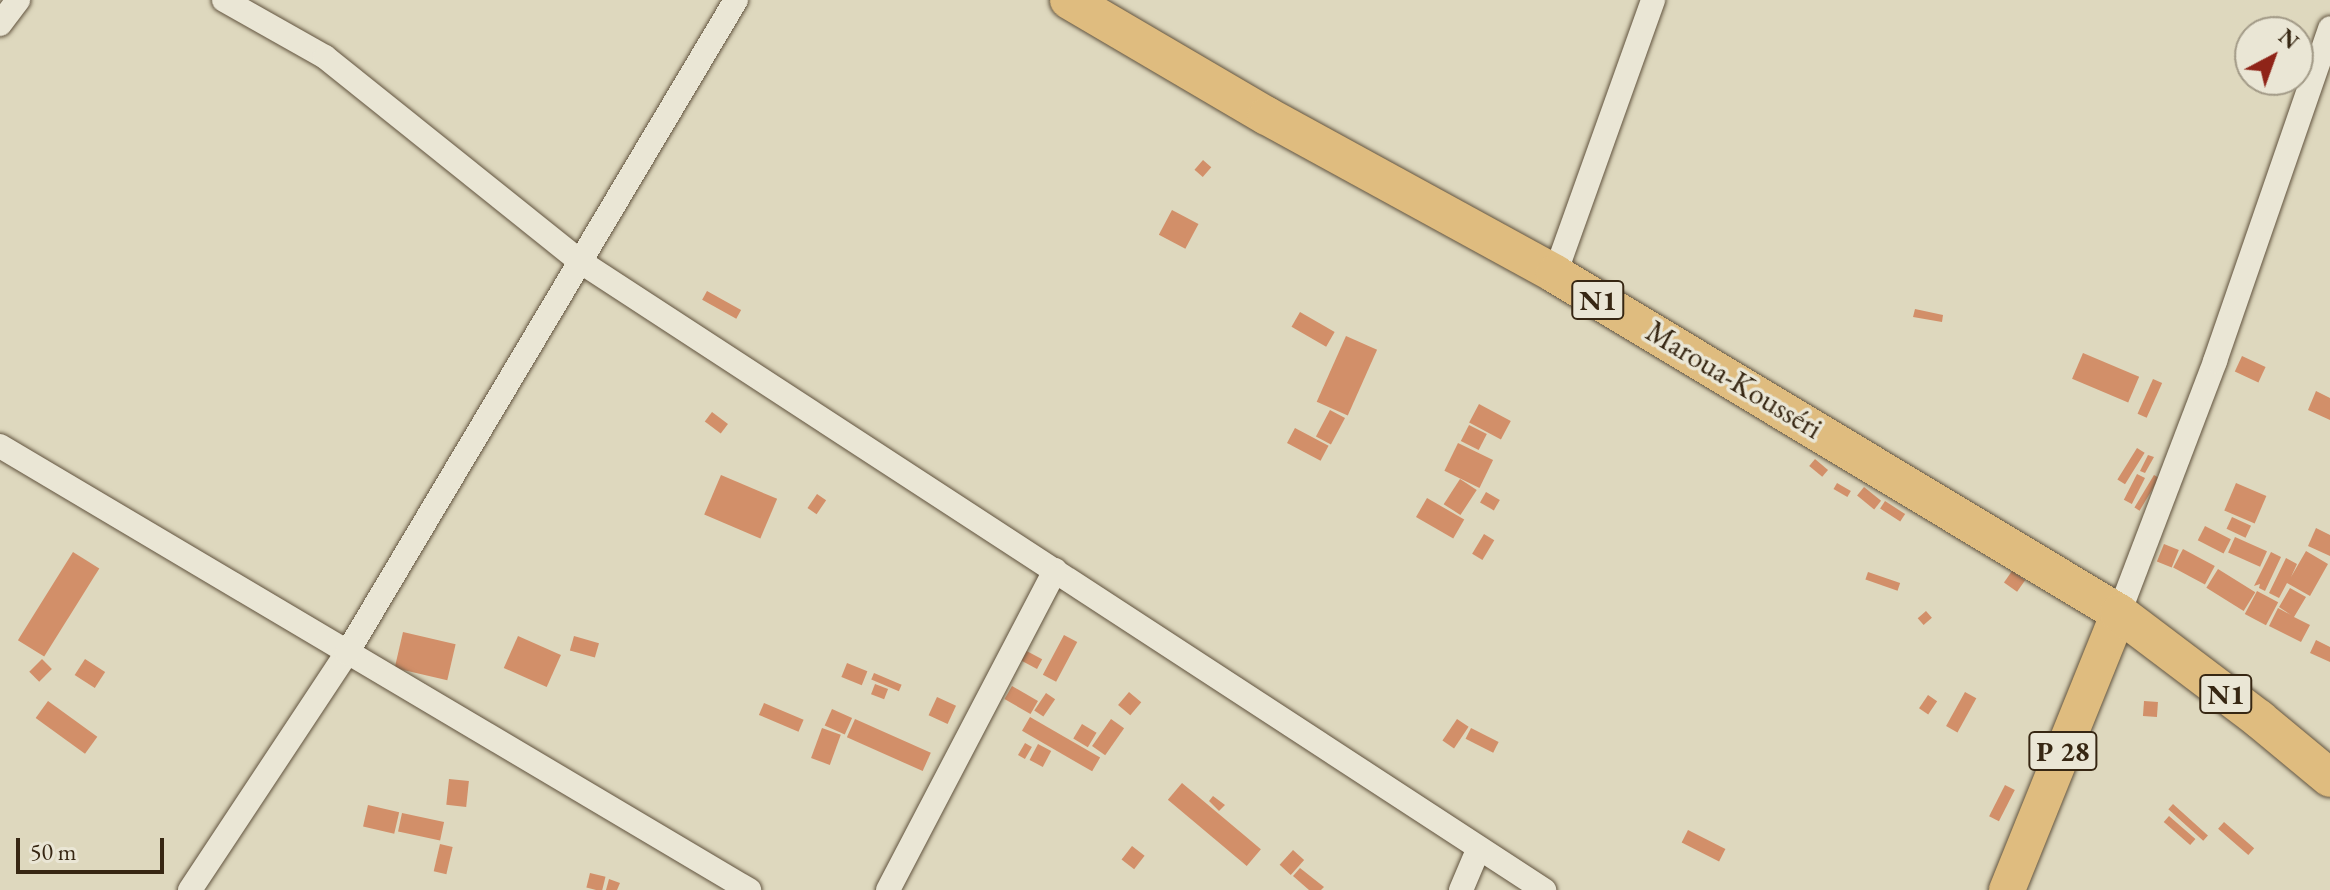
<!DOCTYPE html>
<meta charset="utf-8">
<style>
body{margin:0}
#map{position:relative;width:2330px;height:890px;overflow:hidden;background:#ded8be;font-family:"EB Garamond",serif}
div>[style]{position:absolute}
.building>*{inset:0;background:#d28f69;transform-origin:0 0}
.roads{filter:drop-shadow(0 0 2px #61533e) drop-shadow(0 0 2px #61533e)}
.minor>*{height:24px;margin:-12px;padding:0 12px;transform-origin:12px;border-radius:12px;background:#eae6d5}
.primary>*{height:36px;margin:-18px;padding:0 18px;transform-origin:18px;border-radius:18px;background:#dfbc7f}
.trunk>*{height:38px;margin:-19px;padding:0 19px;transform-origin:19px;border-radius:19px;background:#dfbc7f}
span{translate:-50% -50%;white-space:nowrap;text-align:center;line-height:1.15;-webkit-text-stroke:7px #eae6d5;paint-order:stroke}
.shield-label span{padding:2px 6px;background:#eae6d5;border:2px solid;border-radius:6px;-webkit-text-stroke-width:0}
.shield-label{font-size:28px;color:#372713;font-weight:700}
.street-label{font-size:30px;color:#372713}
.north{position:absolute;left:2234px;top:16px;width:80px;height:80px;box-sizing:border-box;background:#eae6d5;border:2px solid #a29a87;border-radius:50%;rotate:41deg;font-size:22px;font-weight:700;line-height:32px;text-align:center;color:#372713}
.north::after{content:'';display:block;margin:auto;width:28px;height:36px;background:#8f2418;clip-path:polygon(50% 0,100% 100%,50% 72%,0 100%)}
.scale{position:absolute;left:16px;top:838px;width:148px;height:36px;box-sizing:border-box;border:4px solid #372713;border-top:0;padding-left:10px;font-size:24px;line-height:28px;white-space:nowrap;color:#372713;-webkit-text-stroke:6px #eae6d5;paint-order:stroke}
</style>
<div id="map">
<div class="building">
<i style="left:1203px;top:160px;width:11px;height:13px;rotate:41deg"></i>
<i style="left:1172px;top:210px;width:30px;height:28px;rotate:28deg"></i>
<i style="left:707px;top:291px;width:39px;height:10px;rotate:29deg"></i>
<i style="clip-path:polygon(1915px 309px,1943px 315px,1942px 322px,1913px 317px)"></i>
<i style="left:1300px;top:312px;width:40px;height:17px;rotate:30deg"></i>
<i style="left:1346px;top:336px;width:34px;height:72px;rotate:24deg"></i>
<i style="left:2083px;top:353px;width:61px;height:28px;rotate:23deg"></i>
<i style="left:2242px;top:356px;width:26px;height:17px;rotate:25deg"></i>
<i style="left:2153px;top:379px;width:10px;height:38px;rotate:24deg"></i>
<i style="clip-path:polygon(2316px 391px,2330px 398px,2330px 420px,2308px 410px)"></i>
<i style="left:1479px;top:404px;width:36px;height:21px;rotate:28deg"></i>
<i style="left:1330px;top:410px;width:17px;height:30px;rotate:28deg"></i>
<i style="left:712px;top:412px;width:20px;height:12px;rotate:37deg"></i>
<i style="left:1469px;top:425px;width:20px;height:18px;rotate:27deg"></i>
<i style="left:1295px;top:428px;width:38px;height:17px;rotate:28deg"></i>
<i style="left:1458px;top:443px;width:39px;height:31px;rotate:26deg"></i>
<i style="left:2137px;top:448px;width:9px;height:37px;rotate:32deg"></i>
<i style="clip-path:polygon(2148px 455px,2154px 457px,2145px 473px,2140px 471px)"></i>
<i style="left:1815px;top:459px;width:17px;height:9px;rotate:40deg"></i>
<i style="left:2137px;top:474px;width:9px;height:29px;rotate:27deg"></i>
<i style="left:721px;top:475px;width:61px;height:43px;rotate:23deg"></i>
<i style="left:2154px;top:475px;width:6px;height:38px;rotate:31deg"></i>
<i style="left:1460px;top:479px;width:20px;height:30px;rotate:33deg"></i>
<i style="left:1837px;top:483px;width:16px;height:7px;rotate:30deg"></i>
<i style="left:2236px;top:483px;width:33px;height:30px;rotate:23deg"></i>
<i style="left:1864px;top:487px;width:22px;height:11px;rotate:39deg"></i>
<i style="left:1486px;top:492px;width:16px;height:12px;rotate:30deg"></i>
<i style="left:817px;top:494px;width:11px;height:17px;rotate:34deg"></i>
<i style="left:1427px;top:498px;width:43px;height:22px;rotate:30deg"></i>
<i style="left:1885px;top:501px;width:24px;height:9px;rotate:33deg"></i>
<i style="left:2232px;top:517px;width:21px;height:13px;rotate:25deg"></i>
<i style="left:2205px;top:526px;width:29px;height:16px;rotate:27deg"></i>
<i style="clip-path:polygon(2316px 528px,2330px 535px,2330px 556px,2308px 546px)"></i>
<i style="left:1484px;top:534px;width:12px;height:23px;rotate:31deg"></i>
<i style="left:2235px;top:537px;width:35px;height:17px;rotate:24deg"></i>
<i style="left:2164px;top:544px;width:16px;height:19px;rotate:22deg"></i>
<i style="left:2183px;top:549px;width:36px;height:21px;rotate:28deg"></i>
<i style="clip-path:polygon(2306px 551px,2328px 564px,2310px 596px,2287px 583px,2279px 598px,2269px 593px,2286px 558px,2297px 564px,2291px 577px)"></i>
<i style="left:73px;top:552px;width:31px;height:104px;rotate:32deg"></i>
<i style="clip-path:polygon(2271px 552px,2281px 557px,2265px 591px,2259px 588px,2260px 584px,2254px 586px)"></i>
<i style="left:2218px;top:569px;width:44px;height:22px;rotate:32deg"></i>
<i style="left:2012px;top:571px;width:16px;height:14px;rotate:35deg"></i>
<i style="left:1868px;top:572px;width:34px;height:8px;rotate:19deg"></i>
<i style="clip-path:polygon(2290px 588px,2306px 597px,2294px 617px,2310px 625px,2301px 642px,2269px 626px,2278px 608px,2291px 615px,2279px 607px)"></i>
<i style="left:2257px;top:591px;width:24px;height:26px;rotate:28deg"></i>
<i style="left:1926px;top:611px;width:9px;height:11px;rotate:49deg"></i>
<i style="left:403px;top:632px;width:54px;height:37px;rotate:13deg"></i>
<i style="left:1064px;top:635px;width:15px;height:45px;rotate:28deg"></i>
<i style="left:518px;top:636px;width:47px;height:35px;rotate:24deg"></i>
<i style="left:574px;top:636px;width:26px;height:15px;rotate:16deg"></i>
<i style="clip-path:polygon(2316px 640px,2330px 647px,2330px 662px,2310px 653px)"></i>
<i style="left:1021px;top:648px;width:24px;height:11px;rotate:28deg"></i>
<i style="left:42px;top:659px;width:14px;height:18px;rotate:45deg"></i>
<i style="left:85px;top:659px;width:24px;height:19px;rotate:33deg"></i>
<i style="left:847px;top:663px;width:22px;height:15px;rotate:22deg"></i>
<i style="left:874px;top:673px;width:30px;height:7px;rotate:23deg"></i>
<i style="left:875px;top:684px;width:14px;height:11px;rotate:21deg"></i>
<i style="left:1012px;top:686px;width:30px;height:15px;rotate:30deg"></i>
<i style="left:1129px;top:692px;width:16px;height:17px;rotate:40deg"></i>
<i style="left:1965px;top:692px;width:13px;height:39px;rotate:29deg"></i>
<i style="left:1046px;top:693px;width:11px;height:21px;rotate:34deg"></i>
<i style="left:1928px;top:695px;width:11px;height:16px;rotate:34deg"></i>
<i style="left:937px;top:697px;width:21px;height:20px;rotate:25deg"></i>
<i style="left:48px;top:701px;width:61px;height:21px;rotate:36deg"></i>
<i style="left:2144px;top:701px;width:14px;height:15px;rotate:4deg"></i>
<i style="left:764px;top:703px;width:43px;height:13px;rotate:23deg"></i>
<i style="left:832px;top:709px;width:22px;height:18px;rotate:24deg"></i>
<i style="left:1030px;top:717px;width:81px;height:16px;rotate:30deg"></i>
<i style="left:855px;top:719px;width:83px;height:20px;rotate:24deg"></i>
<i style="left:1111px;top:719px;width:16px;height:33px;rotate:35deg"></i>
<i style="left:1457px;top:719px;width:14px;height:26px;rotate:34deg"></i>
<i style="left:1082px;top:724px;width:17px;height:17px;rotate:31deg"></i>
<i style="left:822px;top:728px;width:20px;height:32px;rotate:20deg"></i>
<i style="left:1471px;top:728px;width:31px;height:12px;rotate:27deg"></i>
<i style="left:1025px;top:743px;width:8px;height:14px;rotate:30deg"></i>
<i style="left:1038px;top:744px;width:15px;height:18px;rotate:28deg"></i>
<i style="left:449px;top:779px;width:20px;height:26px;rotate:6deg"></i>
<i style="left:1182px;top:783px;width:103px;height:22px;rotate:40deg"></i>
<i style="left:2005px;top:785px;width:11px;height:35px;rotate:27deg"></i>
<i style="clip-path:polygon(1213px 796px,1225px 805px,1219px 811px,1209px 801px)"></i>
<i style="left:2173px;top:804px;width:47px;height:7px;rotate:42deg"></i>
<i style="left:368px;top:805px;width:32px;height:22px;rotate:13deg"></i>
<i style="left:402px;top:813px;width:43px;height:19px;rotate:12deg"></i>
<i style="left:2169px;top:816px;width:35px;height:8px;rotate:41deg"></i>
<i style="left:2224px;top:822px;width:40px;height:9px;rotate:41deg"></i>
<i style="left:1688px;top:830px;width:42px;height:14px;rotate:27deg"></i>
<i style="left:440px;top:844px;width:13px;height:28px;rotate:13deg"></i>
<i style="left:1132px;top:846px;width:16px;height:17px;rotate:38deg"></i>
<i style="left:1293px;top:850px;width:15px;height:20px;rotate:42deg"></i>
<i style="clip-path:polygon(1300px 868px,1324px 887px,1321px 890px,1309px 890px,1293px 876px)"></i>
<i style="left:590px;top:873px;width:16px;height:15px;rotate:14deg"></i>
<i style="clip-path:polygon(609px 879px,620px 883px,617px 890px,606px 890px)"></i>
</div>
<div class="roads">
<div class="minor">
<i style="left:224px;top:0;width:116px;rotate:29.4deg"></i>
<i style="left:325px;top:57px;width:328px;rotate:38.7deg"></i>
<i style="left:581px;top:262px;width:1150px;rotate:33.11deg"></i>
<i style="left:0;top:24px;width:30px;rotate:-53deg"></i>
<i style="left:1555px;top:274px;width:291px;rotate:-70.3deg"></i>
<i style="left:0;top:446px;width:871px;rotate:30.66deg"></i>
<i style="left:2119px;top:613px;width:270px;rotate:-69.1deg"></i>
<i style="left:2215px;top:361px;width:352px;rotate:-70.9deg"></i>
<i style="left:190px;top:890px;width:284px;rotate:-56.5deg"></i>
<i style="left:347px;top:653px;width:760px;rotate:-59.22deg"></i>
<i style="left:888px;top:890px;width:361px;rotate:-62.4deg"></i>
<i style="left:1461px;top:890px;width:43px;rotate:-67deg"></i>
</div>
<div class="primary">
<i style="left:2007px;top:890px;width:299px;rotate:-68deg"></i>
</div>
<div class="trunk">
<i style="left:1069px;top:0;width:229px;rotate:30.4deg"></i>
<i style="left:1267px;top:116px;width:328px;rotate:28.7deg"></i>
<i style="left:1555px;top:274px;width:658px;rotate:31.01deg"></i>
<i style="left:2119px;top:613px;width:176px;rotate:37.1deg"></i>
<i style="left:2259px;top:719px;width:92px;rotate:39.7deg"></i>
</div>
</div>
<div class="shield-label">
<span style="left:1598px;top:300px">N1</span>
<span style="left:2226px;top:694px">N1</span>
<span style="left:2063px;top:751px">P 28</span>
</div>
<div class="street-label">
<span style="left:1734px;top:380px;rotate:31deg">Maroua-Kousséri</span>
</div>
<div class="north">N</div>
<div class="scale">50 m</div>
</div>
